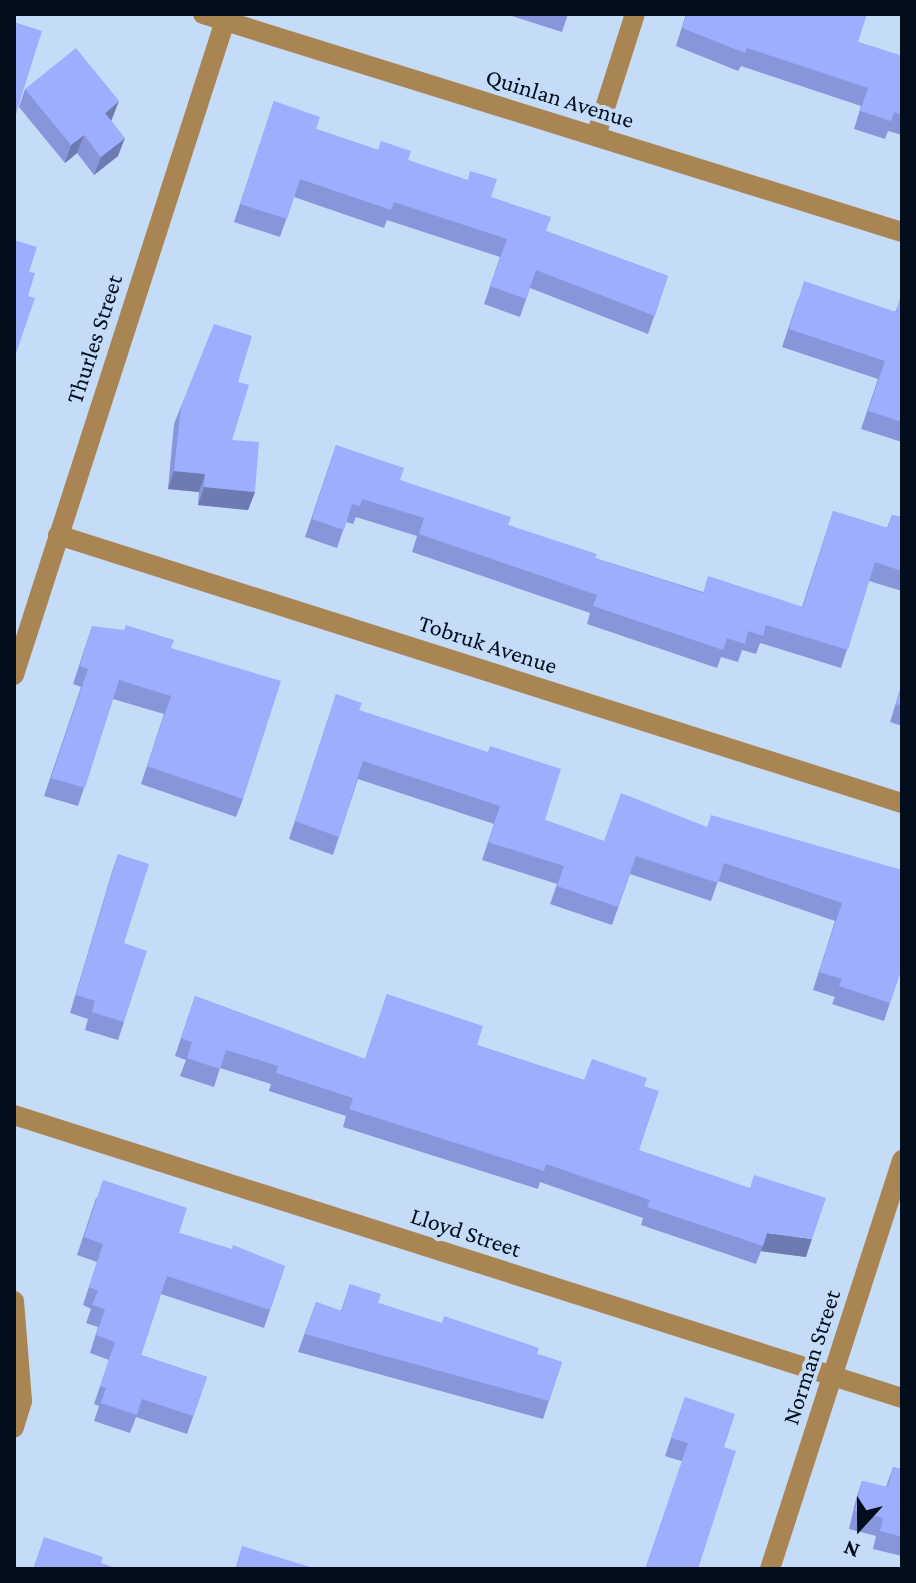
<!DOCTYPE html>
<style>
body{margin:0}
#map{position:relative;width:916px;height:1583px;overflow:hidden;background:#c5dcf8;font-family:"Crimson Pro",serif}
div>[style]{position:absolute}
.minor>*{height:20px;margin:-10px;padding:0 10px;transform-origin:10px;border-radius:10px;background:#a98553}
.wall>*{inset:0;background:#8796da}
.shaded-wall>*{inset:0;background:#6e7ab2}
.building>*{inset:0;background:#9daefe}
span{translate:-50% -50%;white-space:nowrap;text-align:center;line-height:1.15;-webkit-text-stroke:8px #c5dcf8;paint-order:stroke}
.street-label{font-size:24px;color:#030e1d}
.frame{position:absolute;inset:0;border:16px solid #030e1d;pointer-events:none}
.north{position:absolute;left:820px;top:1487px;width:80px;height:80px;-webkit-text-stroke:6px #c5dcf8;paint-order:stroke;rotate:201deg;font-size:22px;font-weight:700;line-height:32px;text-align:center;color:#030e1d}
.north::after{content:'';display:block;margin:auto;width:28px;height:36px;background:#030e1d;clip-path:polygon(50% 0,100% 100%,50% 72%,0 100%)}
</style>
<div id="map">
<div class="minor">
<i style="left:203px;top:14px;width:732px;rotate:17.32deg"></i>
<i style="left:596px;top:136px;width:128px;rotate:-72.3deg"></i>
<i style="left:58px;top:535px;width:886px;rotate:17.62deg"></i>
<i style="left:14px;top:675px;width:687px;rotate:-72.12deg"></i>
<i style="left:14px;top:1115px;width:932px;rotate:17.68deg"></i>
<i style="left:14px;top:1301px;width:100px;rotate:85.4deg"></i>
<i style="left:22px;top:1401px;width:28px;rotate:107deg"></i>
<i style="left:770px;top:1569px;width:430px;rotate:-72.1deg"></i>
</div>
<div class="wall">
<i style="clip-path:polygon(506px 14px,568px 14px,562px 32px)"></i>
<i style="clip-path:polygon(686px 14px,858px 42px,902px 56px,902px 135px,888px 131px,885px 139px,854px 129px,861px 106px,741px 66px,738px 71px,676px 46px)"></i>
<i style="clip-path:polygon(25px 89px,112px 119px,111px 121px,118px 156px,94px 175px,77px 153px,65px 163px,19px 107px)"></i>
<i style="clip-path:polygon(274px 101px,316px 129px,408px 160px,491px 197px,546px 231px,668px 276px,648px 334px,530px 288px,520px 317px,484px 304px,500px 257px,387px 220px,384px 228px,294px 197px,280px 237px,234px 222px)"></i>
<i style="clip-path:polygon(902px 298px,902px 442px,861px 429px,878px 379px,782px 347px,798px 299px,895px 312px)"></i>
<i style="clip-path:polygon(238px 382px,232px 440px,255px 492px,248px 510px,198px 505px,199px 492px,168px 489px,174px 424px,181px 406px)"></i>
<i style="clip-path:polygon(336px 445px,400px 480px,508px 525px,595px 558px,703px 592px,802px 607px,833px 511px,887px 528px,892px 515px,902px 517px,902px 591px,869px 581px,841px 668px,760px 643px,756px 654px,742px 650px,738px 662px,721px 657px,717px 668px,587px 624px,590px 613px,412px 552px,417px 536px,356px 517px,353px 524px,346px 522px,337px 548px,305px 537px)"></i>
<i style="clip-path:polygon(92px 626px,171px 648px,243px 799px,236px 817px,141px 784px,164px 714px,113px 699px,78px 806px,44px 796px,81px 687px,73px 684px)"></i>
<i style="clip-path:polygon(902px 683px,902px 726px,890px 722px)"></i>
<i style="clip-path:polygon(336px 694px,359px 710px,545px 820px,603px 841px,707px 827px,902px 870px,902px 967px,884px 1021px,832px 1004px,835px 997px,813px 990px,835px 921px,718px 881px,711px 901px,630px 874px,612px 925px,550px 904px,557px 884px,482px 860px,494px 824px,358px 779px,333px 855px,289px 839px)"></i>
<i style="clip-path:polygon(118px 854px,124px 943px,124px 1022px,118px 1040px,85px 1030px,88px 1019px,70px 1013px,112px 872px)"></i>
<i style="clip-path:polygon(387px 994px,477px 1045px,584px 1080px,644px 1086px,639px 1150px,806px 1257px,761px 1251px,756px 1264px,641px 1225px,643px 1218px,540px 1182px,538px 1189px,343px 1127px,346px 1116px,269px 1091px,271px 1084px,220px 1068px,214px 1087px,180px 1076px,186px 1060px,175px 1056px,195px 996px,365px 1059px)"></i>
<i style="clip-path:polygon(96px 1198px,179px 1233px,285px 1266px,264px 1328px,161px 1294px,141px 1355px,207px 1377px,187px 1434px,136px 1417px,130px 1433px,94px 1421px,99px 1406px,94px 1404px,109px 1360px,90px 1353px,98px 1327px,86px 1323px,91px 1309px,83px 1305px,97px 1262px,77px 1255px)"></i>
<i style="clip-path:polygon(350px 1284px,378px 1303px,562px 1362px,543px 1419px,298px 1352px,316px 1302px,341px 1311px)"></i>
<i style="clip-path:polygon(685px 1397px,724px 1447px,681px 1461px,665px 1456px)"></i>
<i style="clip-path:polygon(893px 1467px,902px 1469px,902px 1556px,873px 1549px,876px 1536px,849px 1529px,856px 1499px,862px 1481px,886px 1487px)"></i>
</div>
<div class="shaded-wall">
<i style="clip-path:polygon(119px 101px,112px 119px,98px 131px,105px 113px)"></i>
<i style="clip-path:polygon(84px 135px,77px 153px,65px 163px,71px 145px)"></i>
<i style="clip-path:polygon(125px 138px,118px 156px,94px 175px,101px 157px)"></i>
<i style="clip-path:polygon(174px 471px,205px 474px,199px 492px,168px 489px)"></i>
<i style="clip-path:polygon(204px 487px,255px 492px,248px 510px,198px 505px)"></i>
<i style="clip-path:polygon(767px 1233px,812px 1239px,806px 1257px,761px 1251px)"></i>
</div>
<div class="building">
<i style="clip-path:polygon(687px 14px,867px 14px,858px 42px,902px 56px,902px 115px,894px 112px,891px 121px,860px 111px,868px 88px,747px 48px,745px 53px,682px 28px)"></i>
<i style="clip-path:polygon(14px 22px,42px 31px,14px 120px)"></i>
<i style="clip-path:polygon(76px 48px,119px 101px,105px 113px,125px 138px,101px 157px,84px 135px,71px 145px,25px 89px)"></i>
<i style="clip-path:polygon(274px 101px,320px 117px,316px 129px,378px 150px,381px 141px,411px 151px,408px 160px,468px 180px,470px 171px,497px 179px,491px 197px,551px 217px,546px 231px,668px 276px,655px 316px,536px 270px,526px 299px,490px 286px,507px 239px,394px 202px,391px 210px,300px 179px,287px 219px,240px 204px)"></i>
<i style="clip-path:polygon(14px 240px,37px 247px,29px 272px,35px 273px,28px 296px,35px 298px,14px 359px)"></i>
<i style="clip-path:polygon(804px 281px,896px 312px,900px 298px,902px 298px,902px 422px,868px 411px,885px 361px,789px 329px)"></i>
<i style="clip-path:polygon(214px 324px,252px 336px,238px 382px,249px 385px,232px 440px,259px 442px,255px 492px,204px 487px,205px 474px,174px 471px,181px 406px)"></i>
<i style="clip-path:polygon(336px 445px,404px 468px,400px 480px,511px 517px,508px 525px,597px 554px,595px 558px,703px 593px,708px 576px,803px 607px,833px 511px,888px 528px,892px 515px,902px 517px,902px 571px,875px 562px,848px 650px,766px 625px,763px 636px,748px 631px,745px 644px,727px 638px,723px 650px,593px 606px,597px 595px,419px 534px,424px 518px,362px 499px,360px 506px,352px 504px,344px 530px,312px 519px)"></i>
<i style="clip-path:polygon(126px 625px,174px 640px,171px 648px,281px 681px,243px 799px,147px 766px,171px 696px,119px 680px,85px 788px,51px 778px,88px 669px,80px 666px,92px 626px,124px 630px)"></i>
<i style="clip-path:polygon(902px 685px,902px 706px,896px 704px)"></i>
<i style="clip-path:polygon(336px 694px,362px 703px,359px 710px,488px 752px,490px 746px,561px 769px,545px 820px,604px 841px,621px 793px,707px 827px,711px 815px,902px 870px,902px 967px,890px 1003px,839px 986px,842px 979px,819px 972px,842px 903px,724px 863px,718px 883px,636px 856px,618px 907px,557px 886px,564px 866px,488px 842px,500px 806px,363px 761px,339px 837px,295px 821px)"></i>
<i style="clip-path:polygon(118px 854px,149px 864px,124px 943px,147px 951px,124px 1022px,92px 1012px,95px 1001px,76px 995px)"></i>
<i style="clip-path:polygon(387px 994px,483px 1026px,477px 1045px,584px 1080px,592px 1059px,647px 1078px,644px 1086px,659px 1091px,639px 1150px,750px 1188px,754px 1175px,826px 1198px,812px 1239px,767px 1233px,763px 1246px,647px 1207px,650px 1200px,546px 1164px,544px 1171px,349px 1109px,353px 1098px,276px 1073px,278px 1066px,226px 1050px,220px 1069px,187px 1058px,192px 1042px,181px 1038px,195px 996px,365px 1059px)"></i>
<i style="clip-path:polygon(103px 1180px,187px 1208px,179px 1233px,232px 1249px,233px 1245px,285px 1266px,270px 1310px,167px 1276px,141px 1355px,207px 1377px,193px 1416px,142px 1399px,137px 1415px,101px 1403px,106px 1388px,100px 1386px,115px 1342px,96px 1335px,105px 1309px,92px 1305px,98px 1291px,89px 1287px,103px 1244px,84px 1237px)"></i>
<i style="clip-path:polygon(350px 1284px,381px 1294px,378px 1303px,442px 1323px,444px 1316px,539px 1348px,537px 1354px,562px 1362px,549px 1401px,305px 1334px,316px 1302px,342px 1311px)"></i>
<i style="clip-path:polygon(685px 1397px,735px 1414px,724px 1447px,736px 1451px,698px 1569px,645px 1569px,688px 1443px,671px 1438px)"></i>
<i style="clip-path:polygon(893px 1467px,902px 1469px,902px 1537px,880px 1531px,883px 1518px,855px 1511px,862px 1481px,888px 1487px)"></i>
<i style="clip-path:polygon(44px 1537px,103px 1557px,101px 1563px,119px 1569px,33px 1569px)"></i>
<i style="clip-path:polygon(242px 1546px,317px 1569px,235px 1569px)"></i>
</div>
<div class="street-label">
<span style="left:560px;top:98px;rotate:17deg">Quinlan Avenue</span>
<span style="left:94px;top:339px;rotate:-72deg">Thurles Street</span>
<span style="left:488px;top:644px;rotate:18deg">Tobruk Avenue</span>
<span style="left:466px;top:1232px;rotate:18deg">Lloyd Street</span>
<span style="left:811px;top:1357px;rotate:-72deg">Norman Street</span>
</div>
<div class="frame"></div>
<div class="north">N</div>
</div>
